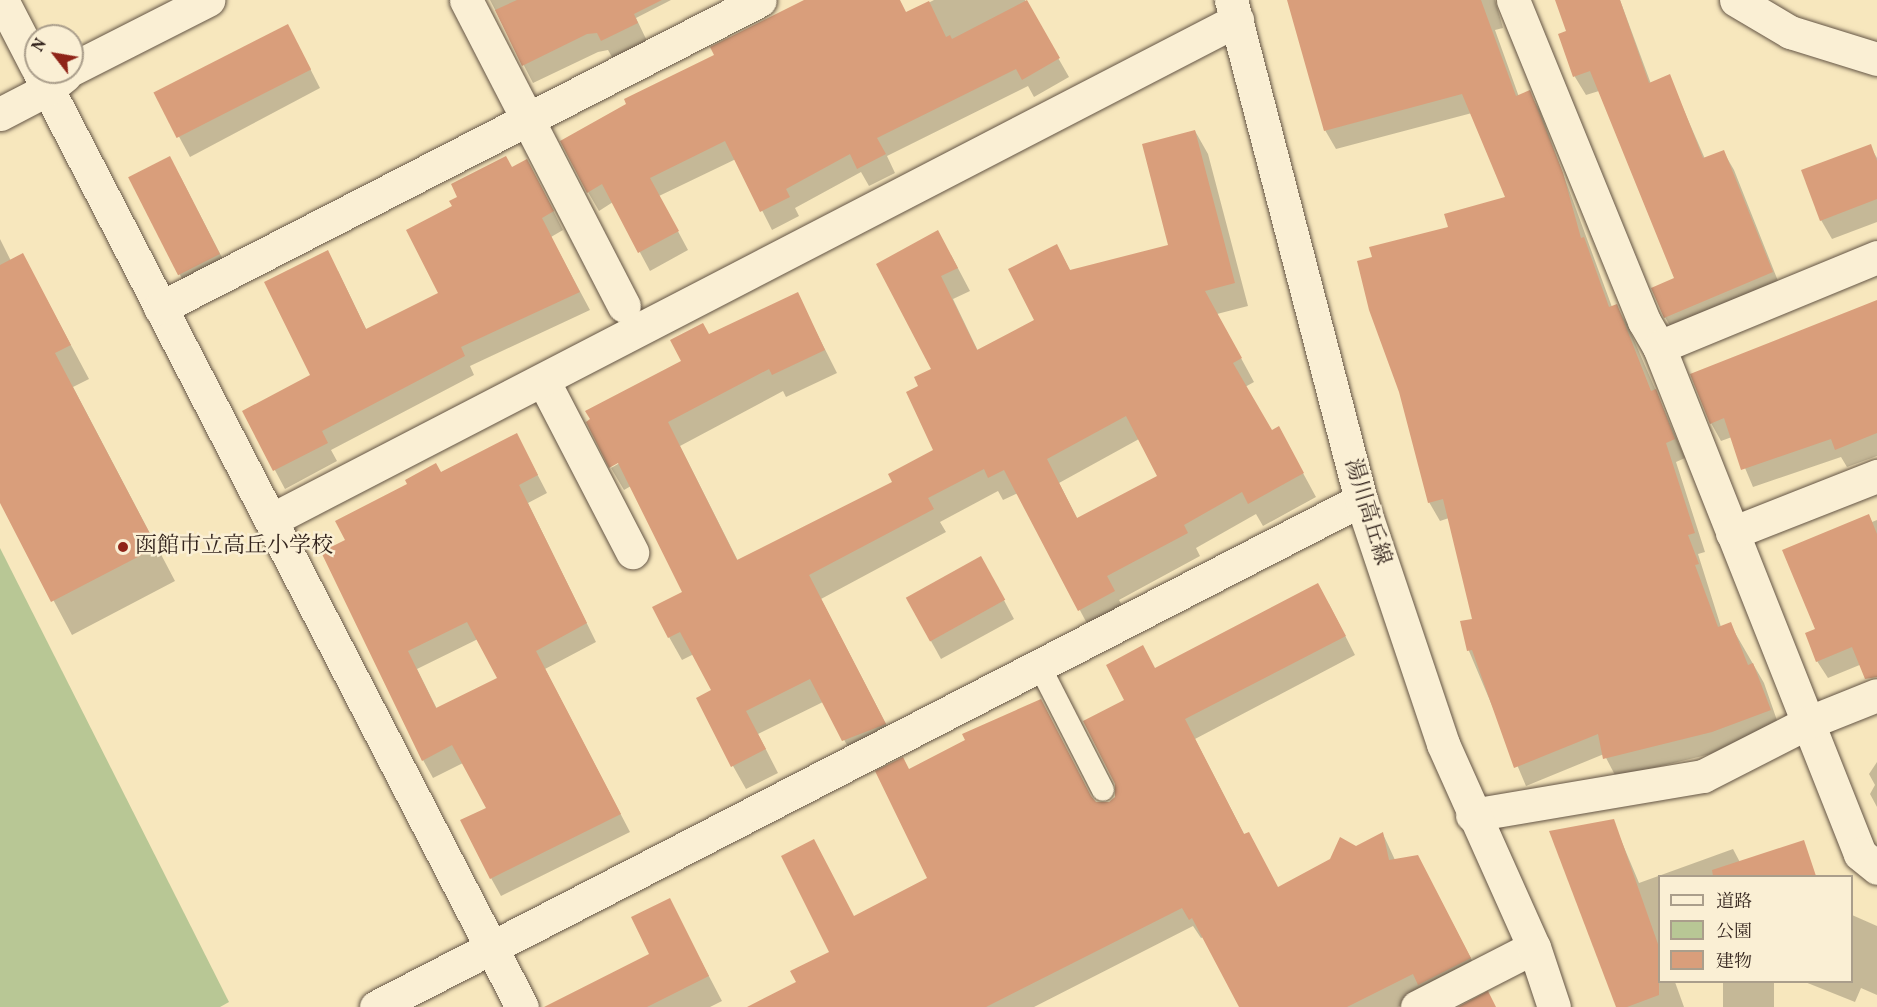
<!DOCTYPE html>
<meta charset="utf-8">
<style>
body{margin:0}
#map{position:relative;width:1877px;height:1007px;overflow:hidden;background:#f7e7bd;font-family:Vollkorn,"Noto Serif JP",serif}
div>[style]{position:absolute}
.green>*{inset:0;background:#b8c795}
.shadow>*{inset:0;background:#0003;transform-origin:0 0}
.building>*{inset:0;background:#d99e7b;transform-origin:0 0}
.roads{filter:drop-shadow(0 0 2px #645545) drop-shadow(0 0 2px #645545)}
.lane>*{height:22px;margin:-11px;padding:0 11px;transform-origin:11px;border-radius:11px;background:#faefd4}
.street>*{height:33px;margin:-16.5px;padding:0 16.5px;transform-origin:16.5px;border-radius:16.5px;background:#faefd4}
.secondary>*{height:33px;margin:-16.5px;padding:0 16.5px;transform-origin:16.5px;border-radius:16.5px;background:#faefd4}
.dots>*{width:16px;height:16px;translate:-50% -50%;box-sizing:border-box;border:3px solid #faefd4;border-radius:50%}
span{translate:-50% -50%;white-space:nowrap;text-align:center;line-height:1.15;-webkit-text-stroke:5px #faefd4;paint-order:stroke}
.street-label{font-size:22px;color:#33241d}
.poi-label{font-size:22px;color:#33241d}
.left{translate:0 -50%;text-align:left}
.legend{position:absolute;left:1658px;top:875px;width:195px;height:108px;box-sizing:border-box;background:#faefd4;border:2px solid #aa9e8b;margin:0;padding:8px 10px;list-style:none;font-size:18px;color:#33241d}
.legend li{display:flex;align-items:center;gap:12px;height:30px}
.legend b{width:30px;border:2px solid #aa9e8b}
.north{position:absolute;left:24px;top:24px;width:60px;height:60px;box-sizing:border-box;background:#faefd4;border:2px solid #aa9e8b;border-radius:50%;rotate:301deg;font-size:16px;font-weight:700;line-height:24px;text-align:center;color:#33241d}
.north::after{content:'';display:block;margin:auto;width:21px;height:27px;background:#8f2418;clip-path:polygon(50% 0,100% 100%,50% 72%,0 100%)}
</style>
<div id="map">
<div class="green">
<i style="clip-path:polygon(0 548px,229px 1002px,220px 1007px,0 1007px)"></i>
</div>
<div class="shadow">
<i style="clip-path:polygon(490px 0,671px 0,636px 18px,647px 41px,613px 59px,608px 50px,598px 52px,533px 83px)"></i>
<i style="clip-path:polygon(807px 0,899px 0,906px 14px,934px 0,1025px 0,1069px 77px,1034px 97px,1028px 86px,887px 156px,895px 173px,869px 186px,861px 172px,795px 208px,799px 216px,772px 230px,736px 159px,659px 196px,688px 250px,650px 271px,613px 202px,599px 211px,588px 192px,716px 56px)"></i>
<i style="clip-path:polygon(1288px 0,1495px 0,1503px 28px,1495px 30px,1519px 97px,1529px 92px,1540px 111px,1612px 307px,1616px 305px,1627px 324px,1685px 458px,1676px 462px,1705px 552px,1698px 554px,1721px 627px,1730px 624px,1764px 683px,1780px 729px,1723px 751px,1616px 777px,1604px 754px,1526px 786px,1469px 651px,1461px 623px,1474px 620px,1449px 518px,1440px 521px,1429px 502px,1373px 258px,1450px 228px,1507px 198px,1472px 113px,1336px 149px,1325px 130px)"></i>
<i style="clip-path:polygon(1556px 0,1620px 0,1651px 84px,1669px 76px,1705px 159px,1723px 151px,1734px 170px,1782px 291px,1676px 336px,1665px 317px,1676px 279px,1599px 91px,1586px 95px,1575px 77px,1560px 35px,1567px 32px)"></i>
<i style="clip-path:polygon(298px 45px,320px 88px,190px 157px,156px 94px)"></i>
<i style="clip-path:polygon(evenodd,1195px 131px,1208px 154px,1248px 306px,1217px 314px,1254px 382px,1245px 387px,1271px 432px,1291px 451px,1316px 497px,1263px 526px,1256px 514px,1196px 548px,1200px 556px,1119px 600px,1127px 614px,1092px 633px,1018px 493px,1003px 500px,998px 491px,940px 522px,946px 532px,821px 599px,898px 747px,857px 763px,823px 702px,758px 734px,778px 773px,746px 789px,733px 766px,713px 691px,694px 654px,682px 660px,669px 637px,684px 592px,631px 486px,624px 490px,611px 468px,625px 460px,683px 362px,708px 335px,797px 294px,837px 373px,786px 397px,783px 391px,680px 446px,738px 561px,894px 483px,935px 450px,920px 387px,933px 369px,878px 264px,951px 255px,970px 291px,953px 299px,978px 351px,1036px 321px,1057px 246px,1071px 272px,1170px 246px,1195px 131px,1139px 439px,1159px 476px,1078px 520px,1059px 483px,1139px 439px)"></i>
<i style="clip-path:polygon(1870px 146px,1877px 158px,1877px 222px,1832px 239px,1821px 220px)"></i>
<i style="clip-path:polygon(512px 169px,537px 179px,563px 230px,551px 237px,590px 310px,470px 366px,474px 375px,331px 450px,337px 461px,285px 489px,244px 412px,312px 376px,338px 271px,367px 331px,440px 294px,454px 207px)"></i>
<i style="clip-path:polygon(180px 176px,230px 273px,190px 294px,130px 179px)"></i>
<i style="clip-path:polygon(0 239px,11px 261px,23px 255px,89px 379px,73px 387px,175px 581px,72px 635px,0 500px)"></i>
<i style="clip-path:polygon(1877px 301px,1877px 456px,1847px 467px,1841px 457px,1753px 487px,1732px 437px,1721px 441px,1711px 423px)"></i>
<i style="clip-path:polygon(evenodd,517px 435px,547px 493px,528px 503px,596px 642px,545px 669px,630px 832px,501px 896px,491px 878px,488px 808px,463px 763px,433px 778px,423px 760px,347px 541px,440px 473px,517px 435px,478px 639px,499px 678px,437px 709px,417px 669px,478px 639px)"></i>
<i style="clip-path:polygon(1869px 516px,1872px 522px,1877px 520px,1877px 670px,1862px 664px,1828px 678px,1817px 661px,1817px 630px)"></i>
<i style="clip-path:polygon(991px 576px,1014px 619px,941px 659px,907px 598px)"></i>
<i style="clip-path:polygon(1329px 604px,1355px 655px,1195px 739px,1245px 836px,1278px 888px,1383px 834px,1395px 860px,1428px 876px,1481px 978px,1424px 993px,1398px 1007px,1243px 1007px,1204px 937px,1201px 938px,1193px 926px,1034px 1007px,755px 1007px,798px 983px,831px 953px,855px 918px,929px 878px,909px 770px,1109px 804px,1116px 797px,1126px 701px,1155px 669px)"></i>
<i style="clip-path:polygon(1877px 762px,1877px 807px,1870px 794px,1875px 785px,1869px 774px)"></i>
<i style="clip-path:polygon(1613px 821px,1639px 883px,1733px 849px,1743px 868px,1746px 876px,1660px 876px,1660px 982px,1675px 982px,1684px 1007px,1618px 1007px)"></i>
<i style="clip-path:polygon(669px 900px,722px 1001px,710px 1007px,554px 1007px,651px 955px)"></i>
<i style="clip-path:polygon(1852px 915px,1877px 926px,1877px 995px,1861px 988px,1855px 1002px,1805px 982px,1852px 982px)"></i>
<i style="left:1723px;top:982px;width:51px;height:25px"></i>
</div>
<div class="building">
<i style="clip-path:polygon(517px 0,662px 0,634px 14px,638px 23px,601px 41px,597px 33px,587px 34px,522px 66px,495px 10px)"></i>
<i style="clip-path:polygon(804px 0,900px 0,906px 12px,929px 1px,946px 37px,950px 35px,952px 39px,1027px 0,1060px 58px,1022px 80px,1016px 69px,877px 138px,886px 154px,857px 169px,850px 154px,786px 189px,790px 197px,760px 212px,725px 141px,650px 178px,679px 231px,638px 253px,602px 184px,587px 193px,560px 141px,626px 104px,624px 99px,714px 55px,710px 47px)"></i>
<i style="clip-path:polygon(1287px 0,1481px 0,1516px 96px,1530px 90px,1563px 173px,1581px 238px,1584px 237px,1609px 307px,1617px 304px,1651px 391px,1656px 389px,1675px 439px,1666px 443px,1695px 533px,1688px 535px,1699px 564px,1695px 565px,1718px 627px,1731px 622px,1748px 665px,1753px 663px,1771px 710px,1712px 732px,1603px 759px,1598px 734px,1514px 768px,1472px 650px,1467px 651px,1460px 621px,1472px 619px,1443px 499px,1428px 503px,1399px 392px,1369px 310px,1357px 261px,1372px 257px,1369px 247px,1448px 227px,1444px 214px,1505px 197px,1462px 94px,1324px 131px)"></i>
<i style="clip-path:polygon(1555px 0,1620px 0,1649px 83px,1670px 74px,1703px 158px,1724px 150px,1773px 272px,1664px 318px,1651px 288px,1674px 278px,1590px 71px,1573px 77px,1558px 34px,1566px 31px)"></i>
<i style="left:288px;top:24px;width:51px;height:151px;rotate:63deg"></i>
<i style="clip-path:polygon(evenodd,1195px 130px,1235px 283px,1205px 291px,1242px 358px,1233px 363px,1272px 430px,1279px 426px,1304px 473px,1248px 504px,1242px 492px,1184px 525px,1188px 533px,1107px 576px,1115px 591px,1078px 611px,1004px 470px,988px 478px,984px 469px,928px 498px,934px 509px,809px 575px,886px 724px,842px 741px,810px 679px,746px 711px,766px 749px,731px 767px,696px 698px,711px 690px,680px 632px,668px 638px,652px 607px,682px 592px,618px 463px,609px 468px,586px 422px,590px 419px,585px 411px,681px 361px,670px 340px,703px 323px,709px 334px,798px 292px,825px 350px,772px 375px,769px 369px,668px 422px,737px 560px,892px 482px,888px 474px,933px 450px,906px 392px,918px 386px,914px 377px,931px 369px,876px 264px,938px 230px,958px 268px,941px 276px,977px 350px,1034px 320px,1008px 269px,1057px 244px,1070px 270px,1168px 245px,1142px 144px,1195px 130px,1126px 416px,1157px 476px,1077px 518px,1047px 459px,1126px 416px)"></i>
<i style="clip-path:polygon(1871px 144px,1877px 161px,1877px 199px,1820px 221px,1801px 170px)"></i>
<i style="left:170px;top:156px;width:110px;height:47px;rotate:63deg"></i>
<i style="clip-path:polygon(506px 156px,512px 167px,527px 159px,554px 211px,542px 218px,580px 292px,461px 347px,465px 356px,322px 431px,328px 443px,273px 471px,242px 411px,310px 375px,264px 282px,328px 250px,366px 329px,438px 293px,406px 230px,452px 206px,449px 201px,457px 197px,451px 184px)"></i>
<i style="clip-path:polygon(23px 253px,71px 345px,55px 353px,157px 547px,51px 602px,0 503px,0 265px)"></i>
<i style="clip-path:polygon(1877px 300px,1877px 433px,1835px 450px,1831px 439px,1741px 470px,1724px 418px,1710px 424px,1690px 374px)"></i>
<i style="clip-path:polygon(evenodd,517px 433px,538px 475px,519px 485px,587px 623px,536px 651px,621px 814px,490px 879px,460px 820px,486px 808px,452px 745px,422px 761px,321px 552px,345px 540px,335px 521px,407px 484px,405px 480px,436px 463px,441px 472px,517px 433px,467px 622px,497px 678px,436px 708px,408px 651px,467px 622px)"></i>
<i style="clip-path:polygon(1869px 514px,1877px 534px,1877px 677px,1865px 679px,1852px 647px,1816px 662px,1805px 633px,1815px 629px,1782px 550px)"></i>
<i style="left:981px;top:556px;width:50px;height:86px;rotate:61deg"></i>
<i style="clip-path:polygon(1318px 583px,1346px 636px,1185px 719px,1244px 834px,1249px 832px,1278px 887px,1330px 859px,1340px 837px,1356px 846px,1383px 832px,1389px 860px,1418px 855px,1471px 958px,1418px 985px,1413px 974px,1347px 1007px,1239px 1007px,1192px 918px,1189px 920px,1182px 908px,986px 1007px,747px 1007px,796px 982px,790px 971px,829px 952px,781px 856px,814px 839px,854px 916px,927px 878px,875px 771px,903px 757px,909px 769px,965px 740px,962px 734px,1041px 699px,1091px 796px,1096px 802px,1109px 802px,1115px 797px,1115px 784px,1083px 721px,1124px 700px,1106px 665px,1143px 645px,1155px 668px)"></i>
<i style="clip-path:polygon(1614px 819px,1659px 947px,1659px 995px,1627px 1007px,1616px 1007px,1549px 831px)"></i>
<i style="clip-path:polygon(1804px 840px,1816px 876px,1713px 876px,1712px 870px)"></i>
<i style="clip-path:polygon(670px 898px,709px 976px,647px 1007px,544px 1007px,649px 954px,631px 917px)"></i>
<i style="clip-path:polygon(1488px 991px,1496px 1007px,1458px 1007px)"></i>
</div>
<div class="roads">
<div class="lane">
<i style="left:1039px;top:665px;width:140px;rotate:62.9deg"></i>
</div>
<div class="street">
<i style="left:2px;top:0;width:74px;rotate:62.7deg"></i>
<i style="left:466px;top:0;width:344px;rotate:62.7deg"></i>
<i style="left:1513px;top:0;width:347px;rotate:67.8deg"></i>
<i style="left:1644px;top:321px;width:30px;rotate:60deg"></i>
<i style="left:1659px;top:347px;width:545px;rotate:68.37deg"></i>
<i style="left:1860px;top:854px;width:22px;rotate:39deg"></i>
<i style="left:72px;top:69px;width:153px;rotate:-26.9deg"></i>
<i style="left:39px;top:72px;width:1052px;rotate:62.68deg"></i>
<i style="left:0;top:114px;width:54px;rotate:-27.5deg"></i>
<i style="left:48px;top:89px;width:22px;rotate:-39deg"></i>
<i style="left:160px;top:308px;width:674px;rotate:-27.17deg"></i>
<i style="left:1659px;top:347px;width:236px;rotate:-22.4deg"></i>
<i style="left:543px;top:380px;width:194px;rotate:62.6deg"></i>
<i style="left:271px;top:520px;width:1088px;rotate:-27.37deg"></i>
<i style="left:1732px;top:533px;width:156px;rotate:-21.5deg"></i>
<i style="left:1472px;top:815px;width:234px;rotate:-9.6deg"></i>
<i style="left:1703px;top:776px;width:117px;rotate:-27deg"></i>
<i style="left:1807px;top:723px;width:75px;rotate:-21.8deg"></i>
<i style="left:376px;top:1007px;width:1108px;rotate:-27.24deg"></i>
<i style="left:1417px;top:1007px;width:131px;rotate:-27.1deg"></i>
</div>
<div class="secondary">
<i style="left:1231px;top:0;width:517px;rotate:75.43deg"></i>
<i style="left:1361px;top:500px;width:257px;rotate:71.4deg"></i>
<i style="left:1443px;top:744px;width:222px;rotate:65.9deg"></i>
<i style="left:1534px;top:947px;width:63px;rotate:71.6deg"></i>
<i style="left:1736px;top:0;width:63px;rotate:30.7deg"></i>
<i style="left:1790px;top:32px;width:91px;rotate:17.2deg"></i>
</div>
</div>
<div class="dots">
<i style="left:123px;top:547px;background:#8f2418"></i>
</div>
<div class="street-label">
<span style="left:1367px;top:512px;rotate:73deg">湯川高丘線</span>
</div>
<div class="poi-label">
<span class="left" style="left:135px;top:547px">函館市立高丘小学校</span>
</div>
<ul class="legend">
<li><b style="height:8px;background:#faefd4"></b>道路</li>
<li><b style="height:16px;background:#b8c795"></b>公園</li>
<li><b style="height:16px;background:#d99e7b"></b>建物</li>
</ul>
<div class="north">N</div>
</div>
